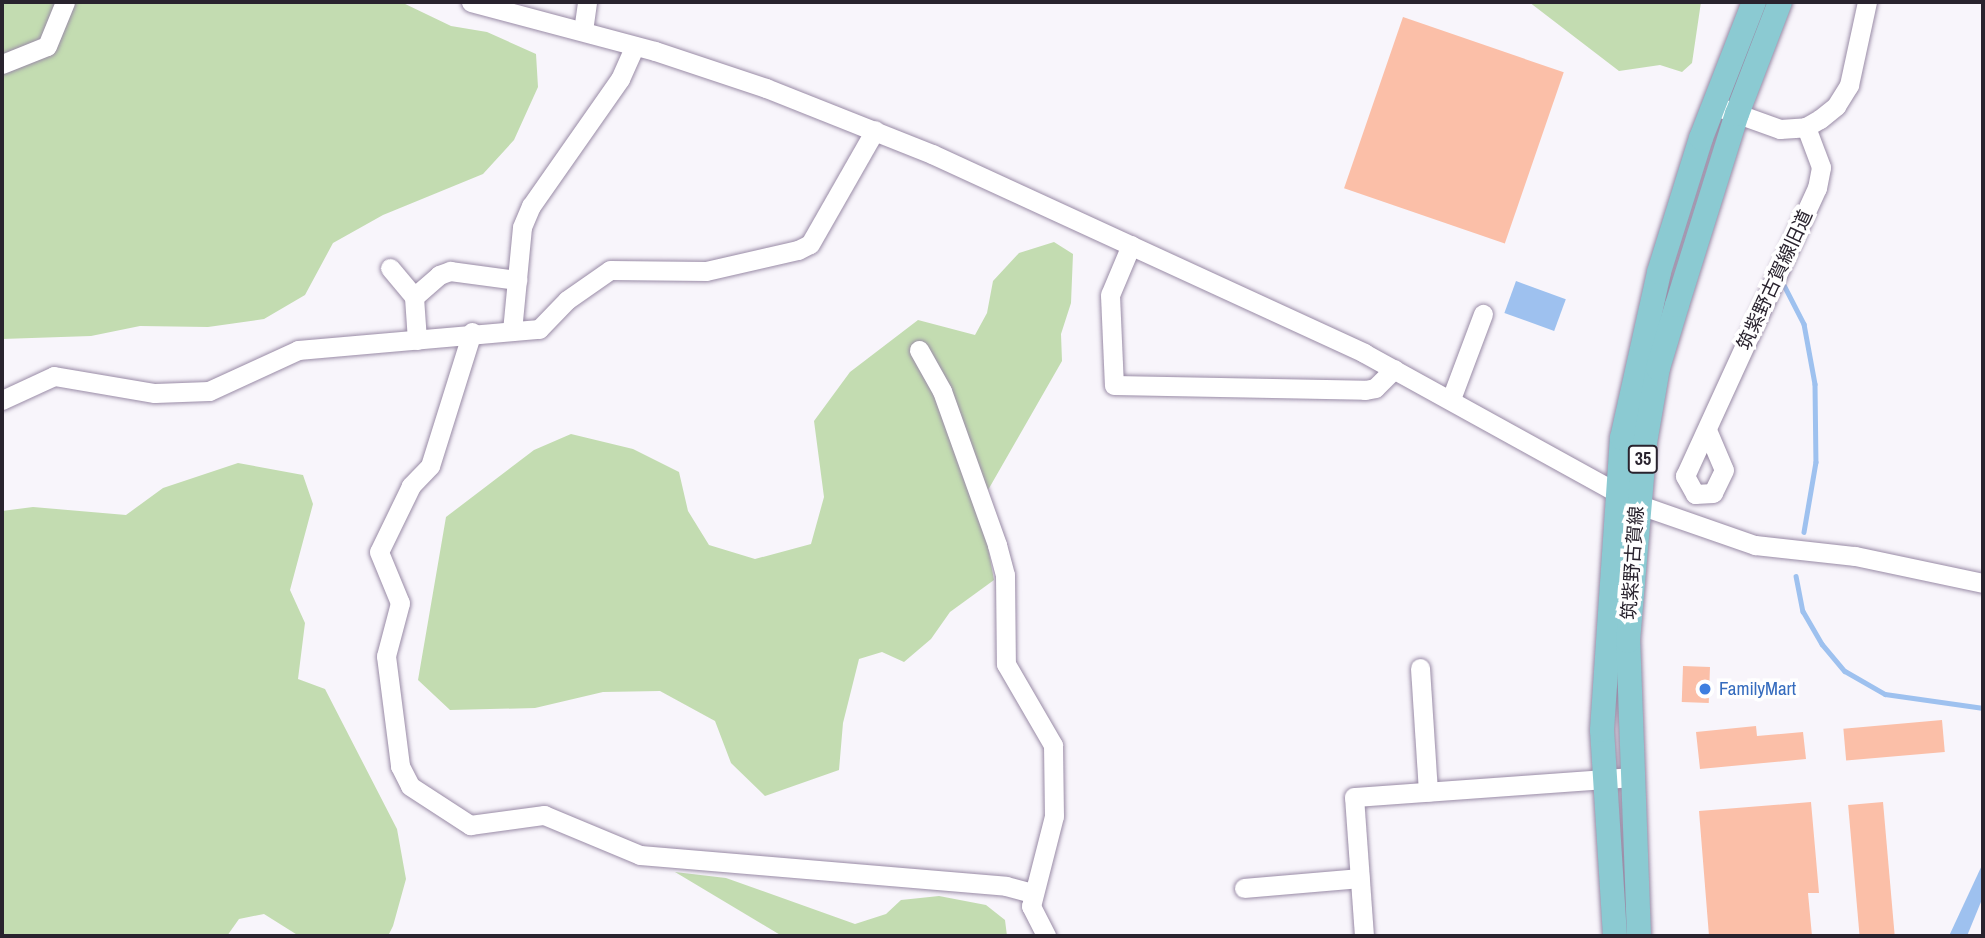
<!DOCTYPE html>
<meta charset="utf-8">
<style>
body{margin:0}
#map{position:relative;width:1985px;height:938px;overflow:hidden;background:#f8f5fb;font-family:"Archivo Narrow","Noto Sans JP",sans-serif}
div>[style]{position:absolute}
.green>*{inset:0;background:#c3dcb1}
.water>*{inset:0;background:#9ec1ef;transform-origin:0 0}
.stream>*{height:4.5px;margin:-2.25px;padding:0 2.25px;transform-origin:2.25px;border-radius:2.25px;background:#9ec1ef}
.building>*{inset:0;background:#fbbfa8;transform-origin:0 0}
.roads{filter:drop-shadow(0 0 2px #998ba6) drop-shadow(0 0 2px #998ba6)}
.minor>*{height:19px;margin:-9.5px;padding:0 9.5px;transform-origin:9.5px;border-radius:9.5px;background:#fff}
.major>*{height:24px;margin:-12px;padding:0 12px;transform-origin:12px;border-radius:12px;background:#8bcad2}
.dots>*{width:19px;height:19px;translate:-50% -50%;box-sizing:border-box;border:4px solid #fff;border-radius:50%}
span{translate:-50% -50%;white-space:nowrap;text-align:center;line-height:1.15;-webkit-text-stroke:7px #fff;paint-order:stroke}
.shield-label span{padding:2px 5px;background:#fff;border:2px solid;border-radius:5px;-webkit-text-stroke-width:0}
.shield-label{font-size:18px;color:#29232e;font-weight:700}
.street-label{font-size:19px;color:#29232e}
.shop-label{font-size:19px;color:#366cbe}
.left{translate:0 -50%;text-align:left}
.frame{position:absolute;inset:0;border:4px solid #29232e;pointer-events:none}
</style>
<div id="map">
<div class="green">
<i style="clip-path:polygon(2px 2px,401px 2px,451px 26px,487px 32px,536px 54px,538px 87px,514px 140px,483px 174px,383px 215px,333px 243px,305px 295px,264px 319px,208px 327px,140px 326px,91px 336px,2px 339px)"></i>
<i style="clip-path:polygon(1529px 2px,1701px 2px,1692px 63px,1682px 72px,1660px 65px,1619px 71px)"></i>
<i style="clip-path:polygon(1054px 242px,1073px 254px,1071px 303px,1061px 334px,1062px 361px,980px 504px,994px 580px,950px 612px,931px 639px,904px 662px,882px 652px,859px 659px,843px 723px,839px 770px,765px 796px,731px 763px,715px 721px,660px 691px,603px 692px,535px 708px,450px 710px,418px 680px,446px 517px,534px 450px,571px 434px,633px 449px,679px 472px,688px 511px,709px 545px,755px 559px,811px 544px,824px 497px,814px 421px,850px 372px,918px 320px,975px 335px,987px 313px,993px 281px,1019px 253px)"></i>
<i style="clip-path:polygon(238px 463px,303px 475px,313px 504px,290px 590px,305px 623px,298px 679px,325px 689px,397px 829px,406px 879px,393px 926px,388px 936px,299px 936px,264px 914px,239px 919px,227px 936px,2px 936px,2px 511px,33px 507px,126px 515px,163px 488px)"></i>
<i style="clip-path:polygon(675px 872px,726px 878px,855px 924px,886px 914px,901px 900px,939px 896px,986px 905px,1005px 920px,1007px 936px,782px 936px)"></i>
</div>
<div class="water">
<i style="left:1516px;top:281px;width:53px;height:34px;rotate:20deg"></i>
<i style="clip-path:polygon(1983px 863px,1983px 897px,1967px 936px,1949px 936px)"></i>
</div>
<div class="stream">
<i style="left:1784px;top:285px;width:44px;rotate:62.9deg"></i>
<i style="left:1804px;top:324px;width:61px;rotate:79.6deg"></i>
<i style="left:1815px;top:384px;width:78px;rotate:89.3deg"></i>
<i style="left:1816px;top:462px;width:71px;rotate:99.7deg"></i>
<i style="left:1796px;top:576px;width:36px;rotate:79deg"></i>
<i style="left:1803px;top:611px;width:38px;rotate:60deg"></i>
<i style="left:1822px;top:644px;width:35px;rotate:50deg"></i>
<i style="left:1845px;top:671px;width:46px;rotate:29.9deg"></i>
<i style="left:1885px;top:694px;width:99px;rotate:8.1deg"></i>
</div>
<div class="building">
<i style="left:1403px;top:17px;width:170px;height:181px;rotate:19deg"></i>
<i style="left:1683px;top:666px;width:27px;height:36px;rotate:2deg"></i>
<i style="left:1942px;top:720px;width:32px;height:99px;rotate:85deg"></i>
<i style="clip-path:polygon(1756px 726px,1757px 736px,1803px 732px,1806px 759px,1700px 769px,1696px 732px)"></i>
<i style="clip-path:polygon(1811px 802px,1819px 893px,1808px 893px,1812px 936px,1709px 936px,1699px 811px)"></i>
<i style="left:1883px;top:802px;width:135px;height:35px;rotate:85deg"></i>
</div>
<div class="roads">
<div class="minor">
<i style="left:471px;top:2px;width:190px;rotate:14.9deg"></i>
<i style="left:655px;top:51px;width:117px;rotate:18.4deg"></i>
<i style="left:766px;top:88px;width:179px;rotate:21.7deg"></i>
<i style="left:932px;top:154px;width:476px;rotate:24.7deg"></i>
<i style="left:1364px;top:353px;width:312px;rotate:28.9deg"></i>
<i style="left:1637px;top:504px;width:125px;rotate:19.2deg"></i>
<i style="left:1755px;top:545px;width:101px;rotate:6.3deg"></i>
<i style="left:1855px;top:556px;width:131px;rotate:11.9deg"></i>
<i style="left:583px;top:31px;width:29px;rotate:-82deg"></i>
<i style="left:2px;top:64px;width:48px;rotate:-21.8deg"></i>
<i style="left:47px;top:46px;width:48px;rotate:-67.8deg"></i>
<i style="left:1713px;top:105px;width:71px;rotate:19.7deg"></i>
<i style="left:1780px;top:129px;width:26px;rotate:-4deg"></i>
<i style="left:1806px;top:127px;width:16px;rotate:-30deg"></i>
<i style="left:1820px;top:119px;width:21px;rotate:-39deg"></i>
<i style="left:1836px;top:106px;width:25px;rotate:-58deg"></i>
<i style="left:1849px;top:85px;width:85px;rotate:-77.8deg"></i>
<i style="left:1131px;top:245px;width:54px;rotate:112.8deg"></i>
<i style="left:1110px;top:295px;width:90px;rotate:87.5deg"></i>
<i style="left:1114px;top:385px;width:251px;rotate:1.1deg"></i>
<i style="left:1365px;top:390px;width:10px;rotate:-11deg"></i>
<i style="left:1375px;top:388px;width:27px;rotate:-45deg"></i>
<i style="left:390px;top:268px;width:38px;rotate:50deg"></i>
<i style="left:512px;top:331px;width:104px;rotate:-84.5deg"></i>
<i style="left:522px;top:227px;width:23px;rotate:-67deg"></i>
<i style="left:531px;top:206px;width:155px;rotate:-55deg"></i>
<i style="left:620px;top:79px;width:36px;rotate:-66deg"></i>
<i style="left:472px;top:332px;width:140px;rotate:107.4deg"></i>
<i style="left:430px;top:466px;width:28px;rotate:134deg"></i>
<i style="left:411px;top:486px;width:73px;rotate:115.9deg"></i>
<i style="left:379px;top:552px;width:55px;rotate:67.6deg"></i>
<i style="left:400px;top:603px;width:55px;rotate:104.8deg"></i>
<i style="left:386px;top:656px;width:111px;rotate:82.7deg"></i>
<i style="left:400px;top:766px;width:22px;rotate:63deg"></i>
<i style="left:410px;top:786px;width:72px;rotate:33deg"></i>
<i style="left:470px;top:825px;width:75px;rotate:-7.7deg"></i>
<i style="left:544px;top:815px;width:104px;rotate:22.6deg"></i>
<i style="left:640px;top:855px;width:367px;rotate:4.8deg"></i>
<i style="left:1006px;top:886px;width:27px;rotate:15deg"></i>
<i style="left:417px;top:340px;width:43px;rotate:-94deg"></i>
<i style="left:414px;top:297px;width:33px;rotate:-41deg"></i>
<i style="left:439px;top:275px;width:12px;rotate:-20deg"></i>
<i style="left:450px;top:271px;width:68px;rotate:7.7deg"></i>
<i style="left:919px;top:350px;width:47px;rotate:60.7deg"></i>
<i style="left:942px;top:391px;width:164px;rotate:70.3deg"></i>
<i style="left:997px;top:545px;width:31px;rotate:75deg"></i>
<i style="left:1005px;top:575px;width:89px;rotate:89.4deg"></i>
<i style="left:1006px;top:664px;width:94px;rotate:59.9deg"></i>
<i style="left:1053px;top:745px;width:71px;rotate:89.2deg"></i>
<i style="left:1054px;top:816px;width:93px;rotate:104.3deg"></i>
<i style="left:1031px;top:906px;width:34px;rotate:63deg"></i>
<i style="left:1451px;top:399px;width:91px;rotate:-69.4deg"></i>
<i style="left:2px;top:400px;width:57px;rotate:-24.8deg"></i>
<i style="left:54px;top:376px;width:102px;rotate:9.6deg"></i>
<i style="left:155px;top:393px;width:54px;rotate:-2.1deg"></i>
<i style="left:209px;top:391px;width:98px;rotate:-24.7deg"></i>
<i style="left:298px;top:350px;width:242px;rotate:-5deg"></i>
<i style="left:539px;top:329px;width:40px;rotate:-46deg"></i>
<i style="left:567px;top:300px;width:52px;rotate:-34.9deg"></i>
<i style="left:610px;top:270px;width:96px;rotate:0.6deg"></i>
<i style="left:706px;top:271px;width:94px;rotate:-12.9deg"></i>
<i style="left:798px;top:250px;width:13px;rotate:-27deg"></i>
<i style="left:810px;top:244px;width:131px;rotate:-60.3deg"></i>
<i style="left:1707px;top:430px;width:43px;rotate:67deg"></i>
<i style="left:1724px;top:470px;width:25px;rotate:116deg"></i>
<i style="left:1713px;top:493px;width:18px;rotate:177deg"></i>
<i style="left:1695px;top:494px;width:21px;rotate:-119deg"></i>
<i style="left:1685px;top:476px;width:317px;rotate:-65.4deg"></i>
<i style="left:1817px;top:188px;width:21px;rotate:-79deg"></i>
<i style="left:1821px;top:167px;width:43px;rotate:-110.6deg"></i>
<i style="left:1420px;top:668px;width:124px;rotate:86.3deg"></i>
<i style="left:1244px;top:888px;width:116px;rotate:-4.9deg"></i>
<i style="left:1364px;top:936px;width:139px;rotate:-94.1deg"></i>
<i style="left:1354px;top:797px;width:277px;rotate:-4.1deg"></i>
</div>
<div class="major">
<i style="left:1615px;top:936px;width:206px;rotate:-93.6deg"></i>
<i style="left:1602px;top:730px;width:293px;rotate:-86.1deg"></i>
<i style="left:1622px;top:438px;width:170px;rotate:-77.4deg"></i>
<i style="left:1659px;top:272px;width:140px;rotate:-72.6deg"></i>
<i style="left:1701px;top:138px;width:146px;rotate:-68.7deg"></i>
<i style="left:1639px;top:936px;width:295px;rotate:-92.1deg"></i>
<i style="left:1628px;top:641px;width:199px;rotate:-85.1deg"></i>
<i style="left:1645px;top:443px;width:76px;rotate:-80.2deg"></i>
<i style="left:1658px;top:368px;width:66px;rotate:-73.2deg"></i>
<i style="left:1677px;top:305px;width:200px;rotate:-72.6deg"></i>
<i style="left:1737px;top:114px;width:120px;rotate:-69deg"></i>
</div>
</div>
<div class="dots">
<i style="left:1705px;top:689px;background:#3f7fe0"></i>
</div>
<div class="shield-label">
<span style="left:1643px;top:459px">35</span>
</div>
<div class="street-label">
<span style="left:1775px;top:280px;rotate:-65deg">筑紫野古賀線旧道</span>
<span style="left:1633px;top:563px;rotate:-86deg">筑紫野古賀線</span>
</div>
<div class="shop-label">
<span class="left" style="left:1719px;top:689px">FamilyMart</span>
</div>
<div class="frame"></div>
</div>
